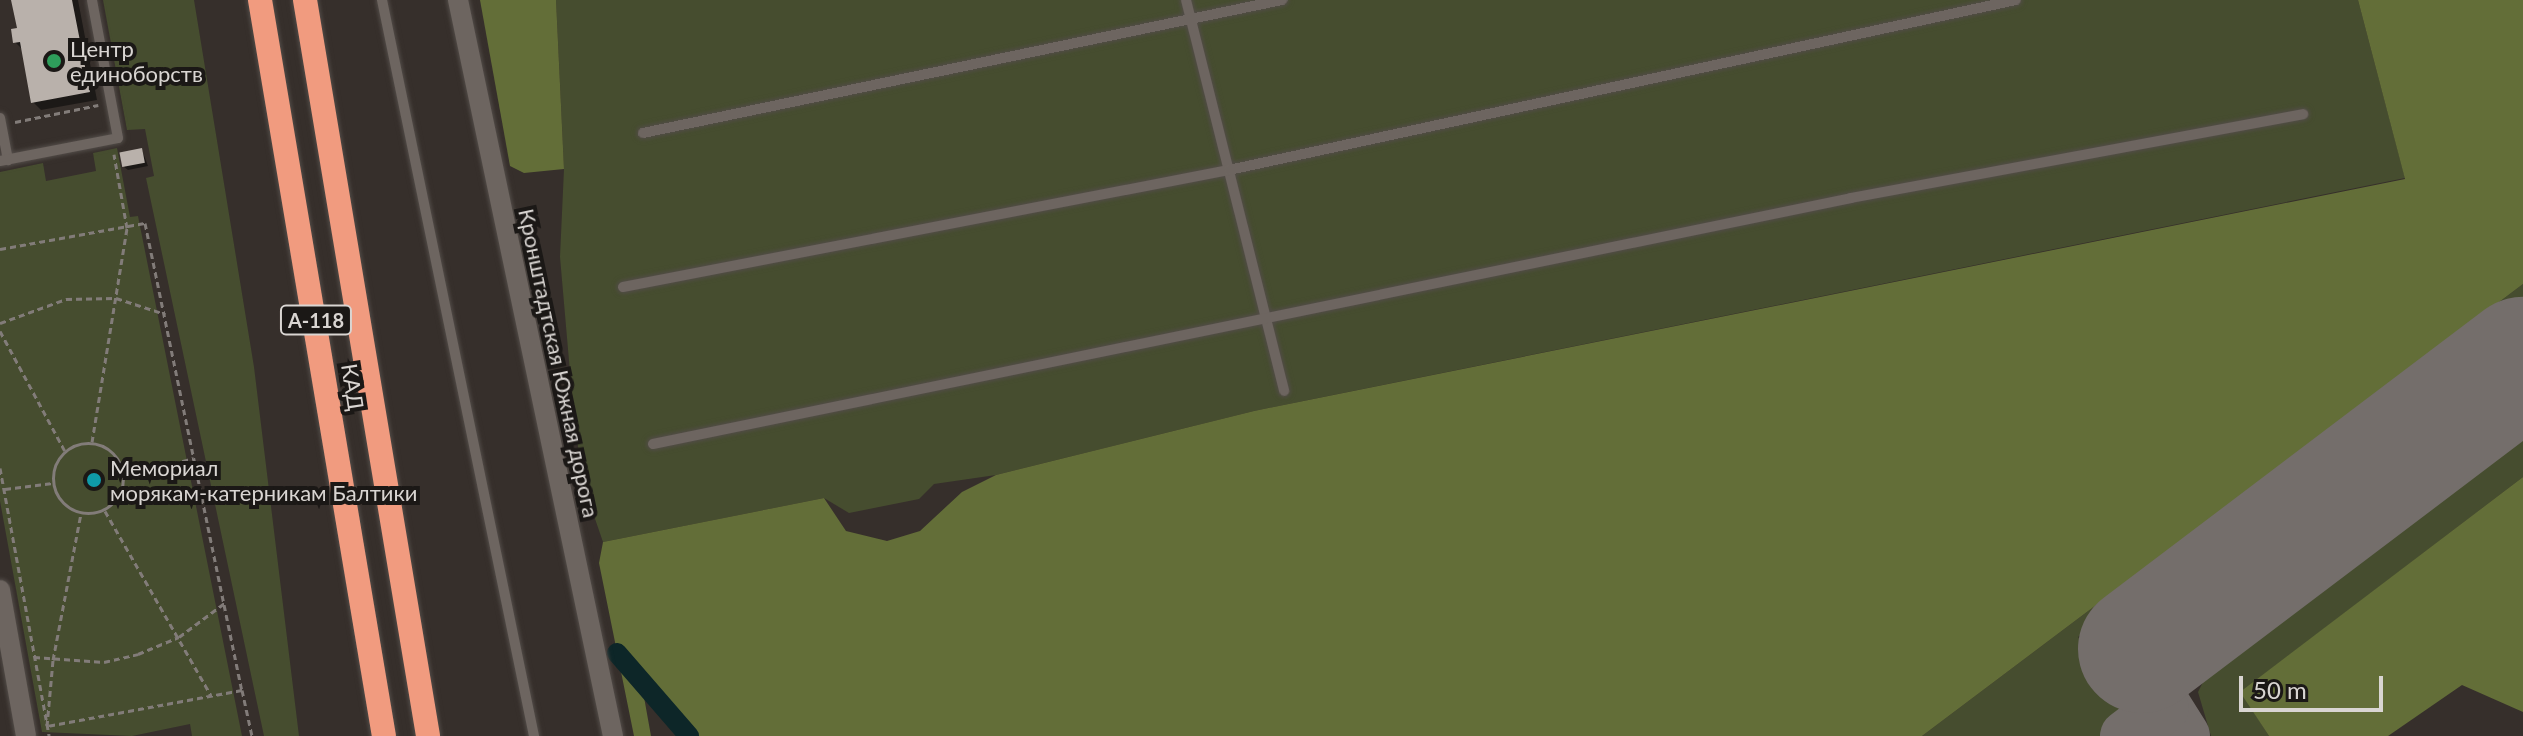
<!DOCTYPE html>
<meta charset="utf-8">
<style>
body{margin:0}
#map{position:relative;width:2523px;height:736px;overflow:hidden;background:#362f2b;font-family:Lato,sans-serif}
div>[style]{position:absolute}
.green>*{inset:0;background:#464d2f}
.forest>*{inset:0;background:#636e38}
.shadow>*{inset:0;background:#0007}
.canal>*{height:20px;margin:-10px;padding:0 10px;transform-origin:10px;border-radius:10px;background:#0d2628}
.taxiway>*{height:52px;margin:-26px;padding:0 26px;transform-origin:26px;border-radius:26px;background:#746e6b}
.runway>*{height:128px;margin:-64px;padding:0 64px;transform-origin:64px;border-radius:64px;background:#746e6b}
.building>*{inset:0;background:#b9b1ab;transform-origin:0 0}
.path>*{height:3px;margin-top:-1.5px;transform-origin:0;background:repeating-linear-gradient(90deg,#827c79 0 6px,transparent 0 10px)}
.path>.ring{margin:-1.5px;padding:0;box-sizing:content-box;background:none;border:3px solid #827c79;border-radius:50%}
.roads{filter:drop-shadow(0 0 2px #524c48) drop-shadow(0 0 2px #524c48)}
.lane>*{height:10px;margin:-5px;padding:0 5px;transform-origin:5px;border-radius:5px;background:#6d6560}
.street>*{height:20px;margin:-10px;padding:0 10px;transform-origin:10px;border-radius:10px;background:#6d6560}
.highway>*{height:24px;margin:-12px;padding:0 12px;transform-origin:12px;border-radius:12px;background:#f19b7f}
.dots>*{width:22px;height:22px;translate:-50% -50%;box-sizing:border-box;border:4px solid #1b1816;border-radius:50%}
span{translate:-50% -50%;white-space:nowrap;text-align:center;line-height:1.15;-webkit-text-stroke:8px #1b1816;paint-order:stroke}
.shield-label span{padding:2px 6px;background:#1b1816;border:2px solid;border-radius:6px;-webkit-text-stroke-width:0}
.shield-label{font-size:20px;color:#d9d5d2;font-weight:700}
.poi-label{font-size:22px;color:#d9d5d2}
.left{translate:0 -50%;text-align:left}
.street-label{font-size:22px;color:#d9d5d2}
.scale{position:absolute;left:2239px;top:676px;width:144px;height:36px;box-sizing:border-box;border:4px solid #d9d5d2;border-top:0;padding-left:10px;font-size:24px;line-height:28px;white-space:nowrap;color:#d9d5d2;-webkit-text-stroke:6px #1b1816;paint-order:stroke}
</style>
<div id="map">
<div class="green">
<i style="clip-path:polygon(103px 0,194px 0,254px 367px,299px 736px,264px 736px,146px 178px,154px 176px,145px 129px,127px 130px)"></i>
<i style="clip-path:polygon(556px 0,2358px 0,2405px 178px,1254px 411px,996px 475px,934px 484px,919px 499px,849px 513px,824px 498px,603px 542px,582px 481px,572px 395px,560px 257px,564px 169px)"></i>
<i style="clip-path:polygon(117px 148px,130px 217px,138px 216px,242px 736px,192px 736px,190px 724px,132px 736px,42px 732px,0 501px,0 172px,43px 163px,46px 181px,96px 171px,93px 153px)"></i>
<i style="clip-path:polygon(2523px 284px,2523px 302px,2078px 637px,2139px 716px,2113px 736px,1922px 736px)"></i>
<i style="clip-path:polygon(2523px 425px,2523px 477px,2241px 692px,2269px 736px,2211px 736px,2198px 692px,2215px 658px)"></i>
</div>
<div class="forest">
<i style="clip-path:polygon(480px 0,556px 0,564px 169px,524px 173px,510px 166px)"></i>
<i style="clip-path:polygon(2358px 0,2523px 0,2523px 284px,1922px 736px,677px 736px,644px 697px,651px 736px,634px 736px,599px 563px,603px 542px,824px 498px,846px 531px,887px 541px,920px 531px,962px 492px,996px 475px,1254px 411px,2405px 179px)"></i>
<i style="clip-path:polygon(2523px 477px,2523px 712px,2462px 685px,2388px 736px,2269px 736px,2240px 692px)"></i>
</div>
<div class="shadow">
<i style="clip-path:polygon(13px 0,78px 0,97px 100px,41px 110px,33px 102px,23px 50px,15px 42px,19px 30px)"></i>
<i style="clip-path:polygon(142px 150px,148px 166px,128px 170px,124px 167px)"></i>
</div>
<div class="canal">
<i style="left:617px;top:653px;width:110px;rotate:49.1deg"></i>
</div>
<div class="taxiway">
<i style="left:2142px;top:649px;width:20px;rotate:90deg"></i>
<i style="left:2142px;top:669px;width:79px;rotate:57.9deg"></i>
<i style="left:2126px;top:736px;width:46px;rotate:-37.1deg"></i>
</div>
<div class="runway">
<i style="left:2142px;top:649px;width:478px;rotate:-37.1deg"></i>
</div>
<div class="building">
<i style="clip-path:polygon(11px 0,72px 0,90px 92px,31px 103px,20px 42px,13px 43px,11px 29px,17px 28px)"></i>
<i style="left:142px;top:148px;width:15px;height:23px;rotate:79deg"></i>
</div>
<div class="path">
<i style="left:15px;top:122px;width:85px;rotate:-11.6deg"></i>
<i style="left:0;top:249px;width:147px;rotate:-10.2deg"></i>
<i style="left:145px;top:223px;width:477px;rotate:78.3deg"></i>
<i style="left:242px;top:690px;width:198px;rotate:169.5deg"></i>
<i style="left:47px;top:726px;width:66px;rotate:-84.8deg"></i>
<i style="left:53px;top:660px;width:150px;rotate:-79.2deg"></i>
<i style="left:0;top:323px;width:70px;rotate:-20deg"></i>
<i style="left:66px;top:299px;width:50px;rotate:-1.1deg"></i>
<i style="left:116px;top:298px;width:52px;rotate:18.1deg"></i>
<i style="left:0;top:331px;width:136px;rotate:61.6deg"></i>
<i style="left:92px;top:442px;width:217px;rotate:-80.7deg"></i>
<i style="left:127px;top:228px;width:75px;rotate:-100deg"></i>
<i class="ring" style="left:53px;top:443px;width:67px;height:67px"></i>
<i style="left:0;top:468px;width:272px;rotate:79.6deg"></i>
<i style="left:124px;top:476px;width:72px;rotate:-14.4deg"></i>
<i style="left:5px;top:489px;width:48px;rotate:-7.1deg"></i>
<i style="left:105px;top:511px;width:212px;rotate:60.1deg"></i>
<i style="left:34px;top:657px;width:70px;rotate:4.1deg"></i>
<i style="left:104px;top:662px;width:35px;rotate:-13deg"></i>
<i style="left:138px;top:654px;width:44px;rotate:-22.5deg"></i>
<i style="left:179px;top:637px;width:59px;rotate:-36.7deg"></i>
<i style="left:242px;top:690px;width:47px;rotate:77.7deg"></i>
</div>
<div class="roads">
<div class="lane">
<i style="left:382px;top:0;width:752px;rotate:78.33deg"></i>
<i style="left:1186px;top:0;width:403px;rotate:75.9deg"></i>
<i style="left:0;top:118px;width:43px;rotate:79.2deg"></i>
<i style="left:643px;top:133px;width:653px;rotate:-11.76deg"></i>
<i style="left:0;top:161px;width:120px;rotate:-11deg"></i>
<i style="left:118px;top:138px;width:140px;rotate:-100.7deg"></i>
<i style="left:623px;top:287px;width:617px;rotate:-10.93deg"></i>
<i style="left:1229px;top:170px;width:805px;rotate:-12.19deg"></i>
<i style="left:653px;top:444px;width:1223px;rotate:-11.6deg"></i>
<i style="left:1851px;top:198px;width:460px;rotate:-10.5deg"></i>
</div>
<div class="street">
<i style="left:458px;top:0;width:752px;rotate:78.11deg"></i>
<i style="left:0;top:590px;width:148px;rotate:79.9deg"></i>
</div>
<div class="highway">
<i style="left:260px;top:0;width:746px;rotate:80.44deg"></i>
<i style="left:305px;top:0;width:746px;rotate:80.51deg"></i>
</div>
</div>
<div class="dots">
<i style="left:54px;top:61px;background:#2e9e5b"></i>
<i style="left:94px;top:480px;background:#0f9aa8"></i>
</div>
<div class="shield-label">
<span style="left:316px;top:320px">А-118</span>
</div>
<div class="poi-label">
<span class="left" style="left:70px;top:61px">Центр<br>единоборств</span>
<span class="left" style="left:110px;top:480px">Мемориал<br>морякам-катерникам Балтики</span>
</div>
<div class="street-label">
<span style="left:559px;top:363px;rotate:78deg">Кронштадтская Южная дорога</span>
<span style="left:353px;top:387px;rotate:81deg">КАД</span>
</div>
<div class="scale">50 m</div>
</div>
